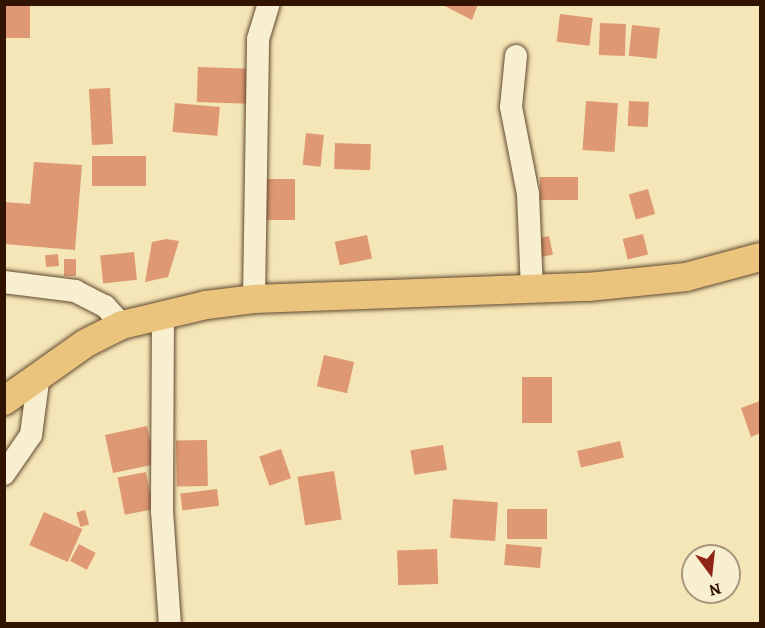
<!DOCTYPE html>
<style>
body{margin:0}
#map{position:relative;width:765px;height:628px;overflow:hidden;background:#f5e6b7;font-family:Alegreya,serif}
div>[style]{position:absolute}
.building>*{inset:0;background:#de9873;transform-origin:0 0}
.roads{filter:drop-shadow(0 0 2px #62482f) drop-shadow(0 0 2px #62482f)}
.minor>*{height:22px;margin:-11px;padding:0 11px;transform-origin:11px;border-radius:11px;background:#f8efd0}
.major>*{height:28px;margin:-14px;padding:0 14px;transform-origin:14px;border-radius:14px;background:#eac37c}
span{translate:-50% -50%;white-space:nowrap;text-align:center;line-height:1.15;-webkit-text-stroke:4.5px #f8efd0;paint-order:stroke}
.frame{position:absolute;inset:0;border:6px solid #311302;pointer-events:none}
.north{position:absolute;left:681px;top:544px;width:60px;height:60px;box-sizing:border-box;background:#f8efd0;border:2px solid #a8977e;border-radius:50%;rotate:165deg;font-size:16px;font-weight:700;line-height:24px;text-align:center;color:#311302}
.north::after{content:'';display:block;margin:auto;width:21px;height:27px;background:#8f2418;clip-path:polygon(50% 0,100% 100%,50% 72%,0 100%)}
</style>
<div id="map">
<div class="building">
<i style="left:4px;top:4px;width:26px;height:34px"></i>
<i style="clip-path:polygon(441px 4px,478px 4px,472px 20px)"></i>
<i style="left:560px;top:14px;width:33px;height:28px;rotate:7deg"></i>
<i style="left:600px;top:23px;width:26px;height:32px;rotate:2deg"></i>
<i style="left:632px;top:25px;width:28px;height:31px;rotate:6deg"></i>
<i style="left:198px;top:67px;width:58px;height:35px;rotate:2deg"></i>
<i style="left:110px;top:88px;width:56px;height:21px;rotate:87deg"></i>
<i style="left:586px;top:101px;width:32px;height:49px;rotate:4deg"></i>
<i style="left:629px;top:101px;width:20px;height:25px;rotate:3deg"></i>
<i style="left:175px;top:103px;width:45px;height:29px;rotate:5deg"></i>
<i style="left:306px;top:133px;width:18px;height:32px;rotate:6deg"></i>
<i style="left:335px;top:143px;width:36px;height:26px;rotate:2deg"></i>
<i style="left:146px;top:156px;width:30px;height:54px;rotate:90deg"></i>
<i style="clip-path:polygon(34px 162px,82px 165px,75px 250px,4px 244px,4px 202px,30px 204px)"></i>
<i style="left:578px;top:177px;width:23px;height:38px;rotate:90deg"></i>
<i style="left:259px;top:179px;width:36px;height:41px"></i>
<i style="left:648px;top:189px;width:26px;height:20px;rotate:74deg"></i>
<i style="left:643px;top:234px;width:21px;height:21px;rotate:76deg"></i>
<i style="left:367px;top:235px;width:24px;height:33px;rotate:78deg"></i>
<i style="left:549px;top:236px;width:19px;height:14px;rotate:78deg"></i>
<i style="clip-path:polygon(166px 239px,179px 241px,168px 277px,145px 282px,152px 242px)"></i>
<i style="left:134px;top:252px;width:28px;height:34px;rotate:84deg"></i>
<i style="left:58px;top:254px;width:12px;height:13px;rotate:85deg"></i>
<i style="left:64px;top:259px;width:12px;height:17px"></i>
<i style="left:324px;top:355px;width:31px;height:32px;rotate:13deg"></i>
<i style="left:522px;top:377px;width:30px;height:46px"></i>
<i style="clip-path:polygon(760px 401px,760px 433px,751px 437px,741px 408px)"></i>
<i style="left:147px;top:426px;width:39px;height:43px;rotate:78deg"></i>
<i style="left:207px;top:440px;width:46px;height:31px;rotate:89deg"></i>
<i style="left:620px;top:441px;width:17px;height:44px;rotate:77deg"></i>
<i style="left:443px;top:445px;width:25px;height:33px;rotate:81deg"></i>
<i style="left:281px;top:449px;width:31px;height:23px;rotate:71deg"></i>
<i style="left:334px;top:471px;width:49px;height:37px;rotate:81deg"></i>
<i style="left:146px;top:472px;width:38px;height:29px;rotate:79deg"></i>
<i style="left:217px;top:489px;width:17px;height:37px;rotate:83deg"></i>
<i style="left:453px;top:499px;width:45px;height:39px;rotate:4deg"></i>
<i style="left:507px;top:509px;width:40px;height:30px"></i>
<i style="left:85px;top:510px;width:15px;height:9px;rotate:74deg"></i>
<i style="left:44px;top:512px;width:42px;height:36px;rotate:24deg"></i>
<i style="left:79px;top:544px;width:19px;height:19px;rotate:28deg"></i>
<i style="left:506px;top:544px;width:36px;height:21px;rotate:5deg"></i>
<i style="left:437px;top:549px;width:35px;height:40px;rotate:88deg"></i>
</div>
<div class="roads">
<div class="minor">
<i style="left:516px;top:56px;width:51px;rotate:95.6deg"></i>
<i style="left:511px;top:107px;width:89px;rotate:78.9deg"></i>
<i style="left:528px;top:194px;width:95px;rotate:87.6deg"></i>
<i style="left:4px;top:282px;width:72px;rotate:7.2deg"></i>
<i style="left:75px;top:291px;width:34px;rotate:27deg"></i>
<i style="left:105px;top:306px;width:25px;rotate:48deg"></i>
<i style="left:254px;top:299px;width:260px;rotate:-89.1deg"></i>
<i style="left:258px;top:39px;width:37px;rotate:-73deg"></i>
<i style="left:163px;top:314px;width:197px;rotate:90.3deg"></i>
<i style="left:162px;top:511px;width:113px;rotate:86deg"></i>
<i style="left:4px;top:474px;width:47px;rotate:-55.3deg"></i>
<i style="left:31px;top:435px;width:62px;rotate:-82.5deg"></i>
</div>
<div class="major">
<i style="left:4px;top:401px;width:100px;rotate:-35.3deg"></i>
<i style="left:86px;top:343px;width:40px;rotate:-26.6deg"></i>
<i style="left:122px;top:325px;width:86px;rotate:-13.4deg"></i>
<i style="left:206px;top:305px;width:48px;rotate:-7.1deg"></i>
<i style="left:254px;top:299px;width:334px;rotate:-2.1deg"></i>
<i style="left:588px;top:287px;width:99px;rotate:-5.8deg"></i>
<i style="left:686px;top:277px;width:77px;rotate:-15.1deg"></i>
</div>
</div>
<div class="frame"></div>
<div class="north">N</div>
</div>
